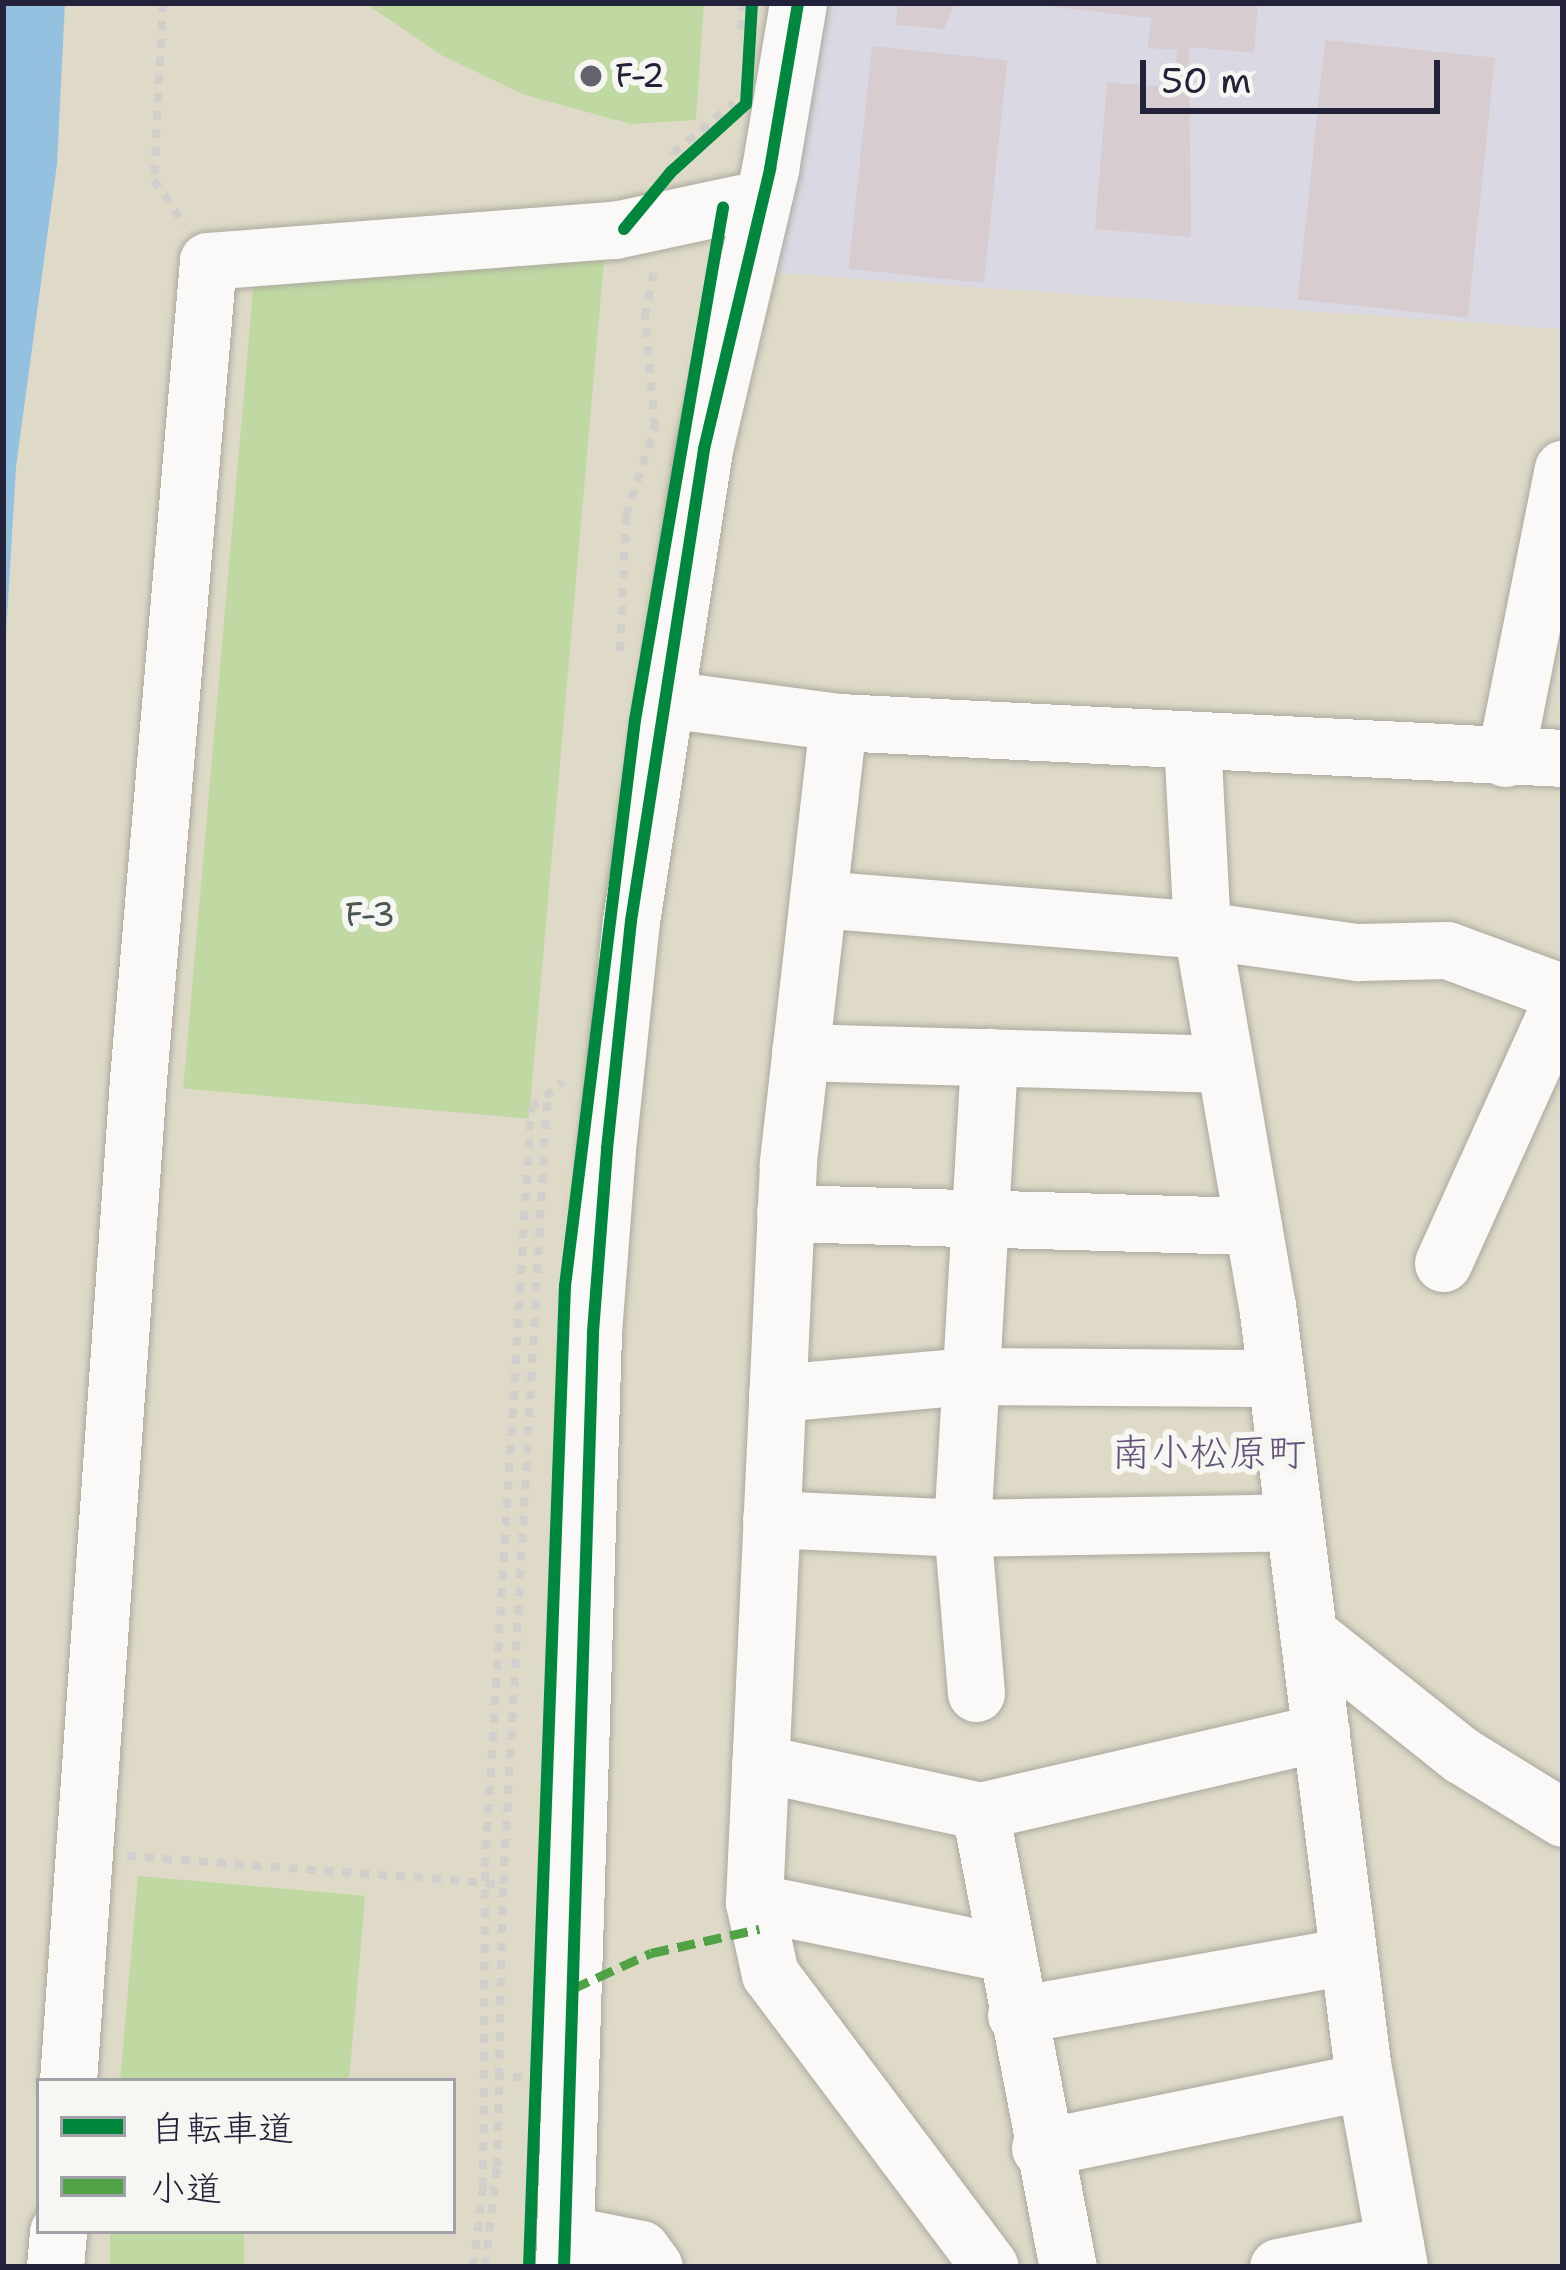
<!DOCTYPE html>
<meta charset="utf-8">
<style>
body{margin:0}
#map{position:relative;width:1566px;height:2270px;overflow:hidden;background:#dedac7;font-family:"Shantell Sans","Klee One",sans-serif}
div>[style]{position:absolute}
.built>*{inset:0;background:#dad8e2}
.green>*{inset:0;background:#c0d8a2;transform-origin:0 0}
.water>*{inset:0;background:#94c1df}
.building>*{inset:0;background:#d7ccd0;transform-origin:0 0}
.path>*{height:8px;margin-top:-4px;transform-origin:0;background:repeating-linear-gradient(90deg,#d0cfcb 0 9px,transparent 0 18px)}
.roads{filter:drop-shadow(0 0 3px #aba99f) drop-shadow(0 0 3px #aba99f)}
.minor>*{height:57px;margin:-28.5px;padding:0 28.5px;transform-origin:28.5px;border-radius:28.5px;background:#faf9f7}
.quiet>*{height:9px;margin-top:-4.5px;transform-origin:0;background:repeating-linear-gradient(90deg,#50a245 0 18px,transparent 0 27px)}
.cycleway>*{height:12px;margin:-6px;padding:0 6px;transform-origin:6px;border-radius:6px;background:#00873e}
.dots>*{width:33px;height:33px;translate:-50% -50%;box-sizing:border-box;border:6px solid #f6f6f2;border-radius:50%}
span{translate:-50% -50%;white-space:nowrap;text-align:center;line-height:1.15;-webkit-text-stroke:12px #f6f6f2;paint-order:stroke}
.poi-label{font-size:33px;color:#22223b}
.left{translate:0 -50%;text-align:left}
.park-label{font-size:33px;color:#4a5851}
.quarter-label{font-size:39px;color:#645279}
.frame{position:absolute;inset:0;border:6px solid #22223b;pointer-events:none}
.legend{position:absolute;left:36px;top:2078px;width:420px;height:156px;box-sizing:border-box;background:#f6f6f2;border:3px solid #a1a1a9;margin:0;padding:15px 21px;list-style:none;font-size:36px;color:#22223b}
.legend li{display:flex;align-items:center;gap:24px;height:60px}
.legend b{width:60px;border:3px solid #a1a1a9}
.scale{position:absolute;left:1140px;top:60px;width:300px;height:54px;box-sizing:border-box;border:6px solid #22223b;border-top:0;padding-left:15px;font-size:36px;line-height:42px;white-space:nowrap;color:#22223b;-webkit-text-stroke:9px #f6f6f2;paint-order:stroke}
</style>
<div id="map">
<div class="built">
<i style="clip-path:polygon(817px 3px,1563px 3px,1563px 329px,761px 272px)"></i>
</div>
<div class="green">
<i style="clip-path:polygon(365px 3px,704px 3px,696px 120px,631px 124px,525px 95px,443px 56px)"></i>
<i style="left:604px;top:260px;width:862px;height:347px;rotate:95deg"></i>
<i style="left:138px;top:1876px;width:228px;height:206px;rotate:5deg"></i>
<i style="left:110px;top:2231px;width:134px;height:36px"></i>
</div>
<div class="water">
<i style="clip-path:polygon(3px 3px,65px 3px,57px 164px,16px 467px,3px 685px)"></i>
</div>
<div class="building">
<i style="clip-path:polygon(898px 3px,955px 3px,944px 29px,896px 25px)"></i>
<i style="clip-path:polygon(1020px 3px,1258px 3px,1254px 53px,1189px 47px,1191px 237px,1095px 229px,1107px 82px,1174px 88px,1177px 50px,1148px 48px,1151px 18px)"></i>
<i style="left:1325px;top:40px;width:171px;height:261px;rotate:6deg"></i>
<i style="left:872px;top:46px;width:136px;height:224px;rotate:6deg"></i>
</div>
<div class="path">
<i style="left:163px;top:3px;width:177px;rotate:92.9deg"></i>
<i style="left:154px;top:180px;width:55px;rotate:56deg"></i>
<i style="left:741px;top:29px;width:26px;rotate:-86deg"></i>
<i style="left:676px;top:168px;width:74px;rotate:-42.3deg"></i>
<i style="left:671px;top:173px;width:20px;rotate:-84deg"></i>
<i style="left:673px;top:153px;width:79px;rotate:-39.3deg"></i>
<i style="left:620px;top:651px;width:135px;rotate:-87.5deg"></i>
<i style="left:626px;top:516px;width:94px;rotate:-72deg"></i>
<i style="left:655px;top:427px;width:110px;rotate:-95.2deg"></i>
<i style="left:645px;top:317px;width:48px;rotate:-79.2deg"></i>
<i style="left:127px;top:1856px;width:377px;rotate:4.3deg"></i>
<i style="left:503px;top:1884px;width:787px;rotate:-86.8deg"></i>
<i style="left:495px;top:2075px;width:28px;rotate:6deg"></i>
<i style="left:473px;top:2267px;width:81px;rotate:-82.9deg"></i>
<i style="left:483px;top:2187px;width:320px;rotate:-89.6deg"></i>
<i style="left:485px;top:1867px;width:760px;rotate:-86.53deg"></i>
<i style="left:531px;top:1108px;width:41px;rotate:-39.1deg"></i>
<i style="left:485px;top:2267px;width:101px;rotate:-83.2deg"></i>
<i style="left:497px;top:2167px;width:283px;rotate:-88.8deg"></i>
</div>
<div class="roads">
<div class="minor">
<i style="left:666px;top:699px;width:174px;rotate:7.6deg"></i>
<i style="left:838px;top:722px;width:445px;rotate:96.5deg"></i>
<i style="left:788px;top:1164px;width:739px;rotate:92.64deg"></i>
<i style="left:754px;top:1902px;width:74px;rotate:77.5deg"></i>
<i style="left:770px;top:1974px;width:366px;rotate:53.1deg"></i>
<i style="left:838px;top:722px;width:726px;rotate:2.84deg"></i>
<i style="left:1192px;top:740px;width:190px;rotate:87deg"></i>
<i style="left:1202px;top:930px;width:381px;rotate:80.2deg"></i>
<i style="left:1267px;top:1305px;width:764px;rotate:82.86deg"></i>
<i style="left:1362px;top:2063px;width:207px;rotate:79.7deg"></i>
<i style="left:1505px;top:758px;width:295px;rotate:-78.7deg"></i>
<i style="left:818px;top:899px;width:385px;rotate:4.6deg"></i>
<i style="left:1202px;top:930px;width:157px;rotate:8.1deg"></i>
<i style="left:1357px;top:952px;width:90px;rotate:-1.3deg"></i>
<i style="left:1447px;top:950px;width:124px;rotate:20.3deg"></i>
<i style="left:800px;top:1052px;width:425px;rotate:1.6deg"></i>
<i style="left:785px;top:1213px;width:468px;rotate:1.6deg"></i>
<i style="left:1443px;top:1263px;width:292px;rotate:-65.7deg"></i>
<i style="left:777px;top:1393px;width:190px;rotate:-5.1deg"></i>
<i style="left:966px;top:1376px;width:310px;rotate:0.4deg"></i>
<i style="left:771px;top:1519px;width:191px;rotate:2.7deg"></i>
<i style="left:962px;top:1528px;width:332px;rotate:-1deg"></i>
<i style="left:1308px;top:1633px;width:196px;rotate:38.6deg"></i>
<i style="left:1461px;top:1755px;width:120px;rotate:31.7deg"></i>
<i style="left:976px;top:1693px;width:166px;rotate:-94.8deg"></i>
<i style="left:962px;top:1528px;width:472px;rotate:-86.7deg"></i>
<i style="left:760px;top:1763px;width:225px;rotate:12.3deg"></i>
<i style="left:980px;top:1811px;width:350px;rotate:-13deg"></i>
<i style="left:980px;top:1811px;width:464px;rotate:79.1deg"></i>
<i style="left:754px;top:1902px;width:256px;rotate:11.5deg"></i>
<i style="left:1016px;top:2015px;width:337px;rotate:-10.1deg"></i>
<i style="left:68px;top:2081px;width:1004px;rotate:-86deg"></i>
<i style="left:138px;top:1079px;width:821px;rotate:-85.11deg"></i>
<i style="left:208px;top:261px;width:408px;rotate:-4.4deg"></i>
<i style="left:615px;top:230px;width:148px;rotate:-12.1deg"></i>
<i style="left:1040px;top:2148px;width:332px;rotate:-11.6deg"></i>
<i style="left:565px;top:2234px;width:77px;rotate:11.2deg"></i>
<i style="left:641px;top:2249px;width:22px;rotate:54deg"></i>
<i style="left:55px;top:2267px;width:36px;rotate:-85deg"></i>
<i style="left:564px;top:2267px;width:935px;rotate:-88.22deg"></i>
<i style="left:593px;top:1332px;width:184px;rotate:-85.6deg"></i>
<i style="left:607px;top:1149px;width:229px;rotate:-84deg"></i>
<i style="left:631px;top:921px;width:478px;rotate:-81.2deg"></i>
<i style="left:704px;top:449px;width:288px;rotate:-76.7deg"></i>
<i style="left:770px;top:169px;width:168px;rotate:-80.4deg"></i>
<i style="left:1278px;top:2267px;width:119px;rotate:-11.1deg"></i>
</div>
</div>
<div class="quiet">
<i style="left:572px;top:1989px;width:87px;rotate:-24.5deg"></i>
<i style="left:651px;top:1953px;width:111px;rotate:-12.5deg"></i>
</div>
<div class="cycleway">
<i style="left:624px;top:229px;width:74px;rotate:-50.5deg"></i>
<i style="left:671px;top:172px;width:101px;rotate:-42.2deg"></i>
<i style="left:746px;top:104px;width:101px;rotate:-86.6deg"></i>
<i style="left:529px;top:2267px;width:982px;rotate:-87.9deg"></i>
<i style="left:565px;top:1286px;width:570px;rotate:-82.95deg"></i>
<i style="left:635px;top:720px;width:520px;rotate:-80.25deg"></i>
<i style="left:564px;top:2267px;width:935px;rotate:-88.22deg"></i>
<i style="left:593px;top:1332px;width:184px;rotate:-85.6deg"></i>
<i style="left:607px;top:1149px;width:229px;rotate:-84deg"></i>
<i style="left:631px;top:921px;width:478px;rotate:-81.2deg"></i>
<i style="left:704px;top:449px;width:288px;rotate:-76.7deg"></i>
<i style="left:770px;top:169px;width:168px;rotate:-80.4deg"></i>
</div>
<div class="dots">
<i style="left:591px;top:76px;background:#64626c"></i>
</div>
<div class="poi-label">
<span class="left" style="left:615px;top:76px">F-2</span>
</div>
<div class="park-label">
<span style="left:370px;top:915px">F-3</span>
</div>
<div class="quarter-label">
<span style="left:1209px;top:1452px">南小松原町</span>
</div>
<div class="frame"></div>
<ul class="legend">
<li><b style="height:15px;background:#00873e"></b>自転車道</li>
<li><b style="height:15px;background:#50a245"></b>小道</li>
</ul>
<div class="scale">50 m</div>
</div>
